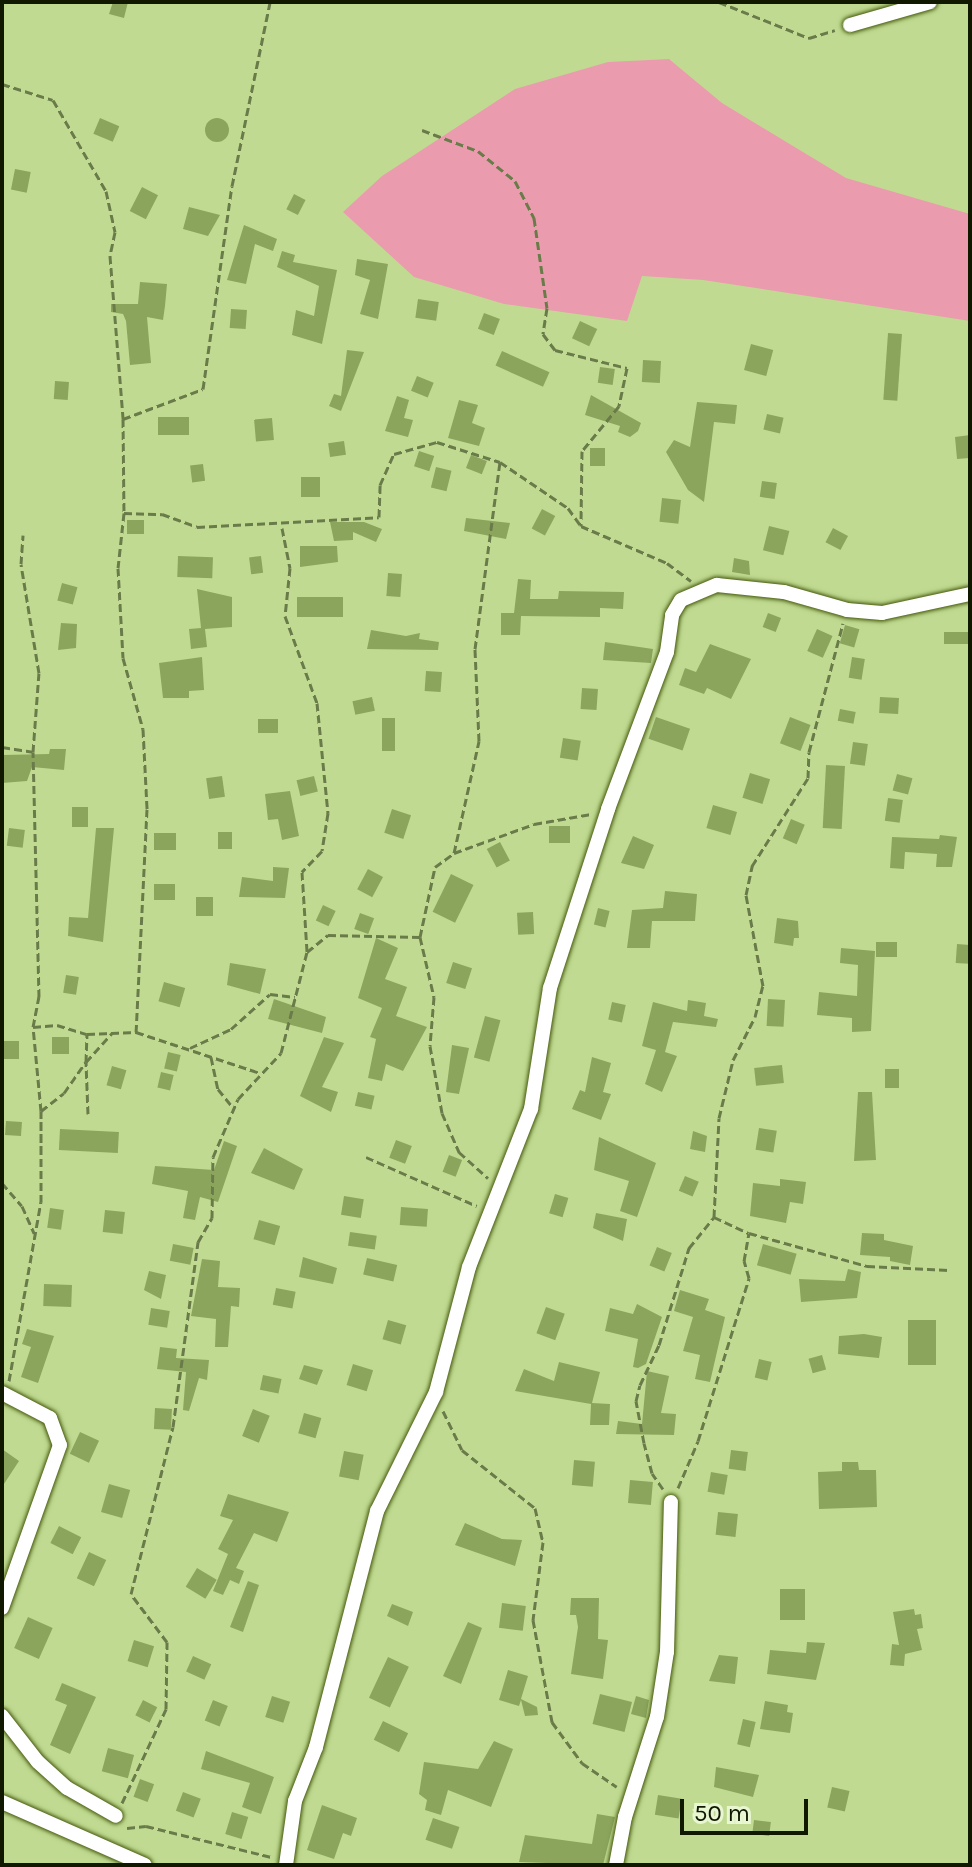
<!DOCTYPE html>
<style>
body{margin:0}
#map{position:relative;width:972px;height:1867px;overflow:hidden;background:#c0db91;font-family:Karla,sans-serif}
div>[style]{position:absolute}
.green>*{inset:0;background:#ea9cae}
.building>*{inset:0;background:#8ca55d;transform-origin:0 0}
.round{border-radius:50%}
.path>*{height:3px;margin-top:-1.5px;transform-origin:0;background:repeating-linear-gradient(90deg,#6a7b4a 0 8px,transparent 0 12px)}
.roads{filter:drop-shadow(0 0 2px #44590c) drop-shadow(0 0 2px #44590c)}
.street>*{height:14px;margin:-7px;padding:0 7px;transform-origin:7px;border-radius:7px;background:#fff}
span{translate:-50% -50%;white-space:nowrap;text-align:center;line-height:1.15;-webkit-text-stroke:6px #e8f6d2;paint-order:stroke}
.frame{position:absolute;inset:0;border:4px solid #101800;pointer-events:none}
.scale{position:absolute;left:680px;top:1799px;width:128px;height:36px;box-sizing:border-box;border:4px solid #101800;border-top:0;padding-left:10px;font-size:24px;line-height:28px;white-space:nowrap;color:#101800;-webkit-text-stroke:6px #e8f6d2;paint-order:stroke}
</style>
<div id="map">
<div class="green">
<i style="clip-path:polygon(669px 59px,722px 103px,846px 178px,970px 214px,970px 321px,703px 280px,642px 276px,627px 321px,504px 304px,414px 277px,343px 212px,382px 176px,515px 89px,608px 62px)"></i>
</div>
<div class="building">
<i style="clip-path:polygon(113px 2px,128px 2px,124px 18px,109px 14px)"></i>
<i style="left:100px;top:118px;width:21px;height:17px;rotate:23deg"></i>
<i class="round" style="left:205px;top:118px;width:24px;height:24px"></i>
<i style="left:15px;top:169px;width:16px;height:21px;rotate:11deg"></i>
<i style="left:142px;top:187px;width:18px;height:27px;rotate:27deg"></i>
<i style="left:294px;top:194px;width:13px;height:17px;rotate:27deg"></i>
<i style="clip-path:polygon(189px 207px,220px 215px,208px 236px,183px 229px)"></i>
<i style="clip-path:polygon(244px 225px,277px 239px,273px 251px,255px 244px,246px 284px,227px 280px)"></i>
<i style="clip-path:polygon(282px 251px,295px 255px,293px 262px,337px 270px,322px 344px,292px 335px,296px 310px,314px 316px,319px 286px,277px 267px)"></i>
<i style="clip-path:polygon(357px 259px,388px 264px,378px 319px,360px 314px,370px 280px,355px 275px)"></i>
<i style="clip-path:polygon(140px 282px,167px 284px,165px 306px,163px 320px,147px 317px,151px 363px,130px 365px,126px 321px,123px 314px,111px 312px,111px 304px,138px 304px)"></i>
<i style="left:418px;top:299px;width:21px;height:19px;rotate:8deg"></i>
<i style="left:231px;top:309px;width:16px;height:19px;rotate:4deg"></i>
<i style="left:484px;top:313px;width:17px;height:17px;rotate:21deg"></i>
<i style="left:580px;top:321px;width:19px;height:19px;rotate:25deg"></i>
<i style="left:888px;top:333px;width:14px;height:67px;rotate:4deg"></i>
<i style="left:751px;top:344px;width:23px;height:27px;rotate:15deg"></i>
<i style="clip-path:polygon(347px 350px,364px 352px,341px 411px,329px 406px,334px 394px,341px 396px)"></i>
<i style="left:502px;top:351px;width:52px;height:16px;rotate:24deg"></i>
<i style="left:643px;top:360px;width:18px;height:22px;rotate:3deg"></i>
<i style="left:600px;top:367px;width:15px;height:16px;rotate:8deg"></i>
<i style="left:417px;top:376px;width:18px;height:16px;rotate:22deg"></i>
<i style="left:55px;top:381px;width:14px;height:18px;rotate:4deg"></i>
<i style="clip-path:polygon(591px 395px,641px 423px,638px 431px,630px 437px,618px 432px,620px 426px,585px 415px)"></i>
<i style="clip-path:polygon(397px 396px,409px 400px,404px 418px,413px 420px,408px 437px,385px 431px)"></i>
<i style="clip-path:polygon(459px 400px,478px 405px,472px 423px,485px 428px,479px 446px,448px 438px)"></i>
<i style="clip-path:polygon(697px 402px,737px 405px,735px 424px,714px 422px,704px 502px,688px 490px,666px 452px,674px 440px,690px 447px)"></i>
<i style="left:767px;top:414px;width:17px;height:16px;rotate:13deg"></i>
<i style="left:189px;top:417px;width:18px;height:31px;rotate:90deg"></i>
<i style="left:272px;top:418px;width:22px;height:18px;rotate:85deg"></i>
<i style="clip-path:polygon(970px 435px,970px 458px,957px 459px,955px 437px)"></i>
<i style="left:344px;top:441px;width:14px;height:16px;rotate:82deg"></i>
<i style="left:590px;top:448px;width:15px;height:18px"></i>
<i style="left:419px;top:451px;width:16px;height:16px;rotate:18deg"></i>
<i style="left:471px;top:455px;width:17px;height:14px;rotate:21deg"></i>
<i style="left:203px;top:464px;width:17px;height:13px;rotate:83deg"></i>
<i style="left:436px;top:467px;width:16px;height:21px;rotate:14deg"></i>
<i style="left:320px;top:477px;width:20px;height:19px;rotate:90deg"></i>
<i style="left:762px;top:481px;width:15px;height:16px;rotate:8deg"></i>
<i style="left:662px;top:498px;width:19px;height:24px;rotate:6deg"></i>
<i style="left:542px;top:509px;width:15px;height:22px;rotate:28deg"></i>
<i style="clip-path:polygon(466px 518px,510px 523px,506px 539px,464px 531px)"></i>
<i style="left:127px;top:520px;width:17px;height:14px"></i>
<i style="clip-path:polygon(330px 522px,364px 522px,382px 529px,376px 542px,353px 532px,353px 540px,334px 541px)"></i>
<i style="left:769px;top:526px;width:21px;height:25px;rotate:14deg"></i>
<i style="left:833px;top:528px;width:17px;height:16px;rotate:28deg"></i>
<i style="clip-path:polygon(300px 546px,337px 546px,338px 562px,300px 567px)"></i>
<i style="left:178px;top:556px;width:35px;height:21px;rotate:2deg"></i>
<i style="left:261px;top:556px;width:17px;height:12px;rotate:83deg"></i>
<i style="clip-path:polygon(734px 558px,749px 561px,750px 575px,732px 572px)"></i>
<i style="left:388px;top:573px;width:14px;height:23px;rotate:4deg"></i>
<i style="clip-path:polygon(518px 579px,531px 580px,530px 599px,558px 599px,559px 591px,624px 592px,623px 609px,600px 608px,600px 617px,521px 616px,520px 635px,501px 635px,501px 613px,514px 613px)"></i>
<i style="left:62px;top:583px;width:16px;height:18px;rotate:15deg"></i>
<i style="clip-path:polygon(197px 589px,232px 597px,232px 627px,205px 629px,207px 647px,191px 649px,189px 629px,201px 628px)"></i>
<i style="left:297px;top:597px;width:46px;height:20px"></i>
<i style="left:768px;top:613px;width:14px;height:15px;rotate:21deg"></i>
<i style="clip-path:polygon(61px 623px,77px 624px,76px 648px,58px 650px)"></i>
<i style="left:845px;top:625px;width:15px;height:19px;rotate:16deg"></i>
<i style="left:817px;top:629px;width:17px;height:24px;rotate:24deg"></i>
<i style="clip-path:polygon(371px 630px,406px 636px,420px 633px,419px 639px,439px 642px,438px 650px,367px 649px)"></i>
<i style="left:970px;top:632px;width:12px;height:26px;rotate:90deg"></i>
<i style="clip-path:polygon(605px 642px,653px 649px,651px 663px,603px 660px)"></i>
<i style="clip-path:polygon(710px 644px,751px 659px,731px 699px,707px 688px,704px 694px,679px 685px,685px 668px,696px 672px)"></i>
<i style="clip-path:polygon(202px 657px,204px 690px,189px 691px,189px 698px,163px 698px,159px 663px)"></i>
<i style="left:852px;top:657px;width:13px;height:21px;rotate:9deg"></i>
<i style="left:426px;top:671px;width:16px;height:20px;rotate:4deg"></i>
<i style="left:582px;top:688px;width:16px;height:21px;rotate:4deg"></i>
<i style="left:372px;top:697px;width:14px;height:20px;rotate:78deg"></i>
<i style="left:880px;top:697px;width:19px;height:16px;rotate:3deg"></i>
<i style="left:840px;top:709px;width:16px;height:12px;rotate:11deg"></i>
<i style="left:656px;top:717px;width:36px;height:23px;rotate:19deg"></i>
<i style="left:790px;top:717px;width:22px;height:28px;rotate:21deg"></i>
<i style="left:382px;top:718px;width:13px;height:33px"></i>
<i style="left:258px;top:719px;width:20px;height:14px"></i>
<i style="left:563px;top:738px;width:18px;height:20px;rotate:9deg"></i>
<i style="left:853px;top:742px;width:15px;height:22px;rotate:8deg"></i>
<i style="clip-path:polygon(50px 749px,66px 749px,64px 770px,32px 767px,27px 781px,2px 783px,2px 755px,49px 754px)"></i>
<i style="left:826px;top:765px;width:19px;height:63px;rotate:3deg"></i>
<i style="left:750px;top:773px;width:21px;height:26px;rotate:17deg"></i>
<i style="left:897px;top:774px;width:16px;height:17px;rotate:15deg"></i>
<i style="left:222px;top:776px;width:21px;height:16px;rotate:82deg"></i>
<i style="left:314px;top:776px;width:16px;height:18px;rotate:76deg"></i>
<i style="clip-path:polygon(290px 791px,299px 836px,282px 840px,278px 819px,268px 820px,265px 794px)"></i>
<i style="left:888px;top:798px;width:15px;height:23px;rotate:8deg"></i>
<i style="left:713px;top:805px;width:25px;height:24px;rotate:16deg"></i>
<i style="left:72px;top:807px;width:16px;height:20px"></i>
<i style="left:392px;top:809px;width:20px;height:25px;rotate:18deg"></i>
<i style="left:791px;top:819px;width:15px;height:21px;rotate:23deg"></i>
<i style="left:549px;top:826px;width:21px;height:17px"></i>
<i style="left:9px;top:828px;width:16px;height:18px;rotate:7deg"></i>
<i style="clip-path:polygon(96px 828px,114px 828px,103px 942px,68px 936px,69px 917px,88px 918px)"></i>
<i style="left:218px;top:832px;width:14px;height:17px"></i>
<i style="left:176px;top:833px;width:17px;height:22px;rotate:90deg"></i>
<i style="clip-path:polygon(940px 835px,957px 837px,952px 867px,936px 867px,937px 854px,905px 852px,904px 869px,890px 868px,892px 837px,939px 839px)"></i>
<i style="clip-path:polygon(633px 836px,654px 845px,644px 869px,621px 863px)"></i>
<i style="left:500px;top:842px;width:21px;height:15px;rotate:62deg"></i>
<i style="clip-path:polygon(273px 867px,289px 868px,285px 898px,239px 897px,242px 877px,273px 881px)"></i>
<i style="left:368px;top:869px;width:17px;height:23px;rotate:28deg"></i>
<i style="left:451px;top:874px;width:25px;height:42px;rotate:26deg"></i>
<i style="left:175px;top:884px;width:16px;height:21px;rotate:90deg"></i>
<i style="clip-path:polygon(665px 891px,697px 894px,695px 921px,652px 921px,650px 948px,627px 948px,632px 910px,663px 908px)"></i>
<i style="left:196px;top:897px;width:17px;height:19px"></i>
<i style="left:323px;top:905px;width:14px;height:17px;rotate:25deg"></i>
<i style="left:598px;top:908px;width:12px;height:17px;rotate:14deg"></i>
<i style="left:533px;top:912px;width:22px;height:16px;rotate:87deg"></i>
<i style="left:360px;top:913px;width:15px;height:17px;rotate:20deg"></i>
<i style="clip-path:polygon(777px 918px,798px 921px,799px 938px,794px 938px,793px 946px,774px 943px)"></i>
<i style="clip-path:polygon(376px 938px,398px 948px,385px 979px,407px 987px,396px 1016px,427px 1027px,403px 1071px,386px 1064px,382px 1081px,368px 1078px,376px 1039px,370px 1037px,382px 1008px,358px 998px)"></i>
<i style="left:876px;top:942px;width:21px;height:15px"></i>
<i style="left:957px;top:944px;width:13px;height:19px;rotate:4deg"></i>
<i style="clip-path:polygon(841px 948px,875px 951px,871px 1031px,852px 1032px,852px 1018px,817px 1015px,819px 992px,857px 996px,858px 965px,840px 963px)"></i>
<i style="left:453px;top:962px;width:20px;height:22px;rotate:18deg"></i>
<i style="clip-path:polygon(230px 963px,266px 969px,260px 994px,227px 985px)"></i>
<i style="left:66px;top:975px;width:13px;height:18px;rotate:9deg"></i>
<i style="left:164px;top:982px;width:22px;height:20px;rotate:16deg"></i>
<i style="clip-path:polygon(274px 999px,326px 1017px,322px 1033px,268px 1019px)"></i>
<i style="left:768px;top:999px;width:17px;height:27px;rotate:3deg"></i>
<i style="clip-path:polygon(688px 1000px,706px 1003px,704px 1016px,718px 1019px,716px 1027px,673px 1022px,665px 1052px,677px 1056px,662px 1092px,645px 1084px,656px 1050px,642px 1046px,653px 1002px,687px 1011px)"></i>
<i style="left:612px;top:1002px;width:14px;height:18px;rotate:12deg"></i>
<i style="left:485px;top:1016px;width:16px;height:43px;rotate:15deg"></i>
<i style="left:69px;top:1037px;width:17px;height:17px;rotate:90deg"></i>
<i style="clip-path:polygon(324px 1037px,344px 1043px,322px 1087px,338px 1092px,331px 1112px,300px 1096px)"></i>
<i style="left:2px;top:1041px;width:17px;height:18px"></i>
<i style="clip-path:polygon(452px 1045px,469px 1048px,459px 1094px,446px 1092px)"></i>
<i style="left:168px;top:1052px;width:13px;height:17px;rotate:13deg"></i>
<i style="clip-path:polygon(592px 1057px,611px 1063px,603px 1092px,611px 1094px,601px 1120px,572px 1109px,580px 1090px,585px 1092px)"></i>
<i style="left:782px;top:1065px;width:18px;height:28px;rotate:84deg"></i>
<i style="left:112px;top:1066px;width:15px;height:20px;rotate:16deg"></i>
<i style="left:885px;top:1069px;width:14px;height:19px"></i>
<i style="left:161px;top:1072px;width:13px;height:16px;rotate:13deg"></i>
<i style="left:358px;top:1092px;width:17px;height:14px;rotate:13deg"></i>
<i style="clip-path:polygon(858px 1092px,872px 1092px,876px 1160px,854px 1161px)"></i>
<i style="left:6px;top:1121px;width:16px;height:14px;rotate:4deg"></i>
<i style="left:759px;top:1128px;width:18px;height:22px;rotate:9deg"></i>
<i style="left:60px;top:1129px;width:59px;height:21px;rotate:3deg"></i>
<i style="clip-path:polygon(693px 1131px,707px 1136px,705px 1152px,690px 1149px)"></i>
<i style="clip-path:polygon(599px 1137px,656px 1163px,637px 1217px,620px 1211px,629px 1181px,594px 1170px)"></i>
<i style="left:396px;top:1140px;width:17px;height:19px;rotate:21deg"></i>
<i style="clip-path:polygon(224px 1141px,237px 1146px,218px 1202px,200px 1197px,195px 1220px,183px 1218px,188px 1191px,152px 1184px,155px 1166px,214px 1170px)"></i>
<i style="clip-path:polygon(264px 1148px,303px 1169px,294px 1190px,251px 1173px)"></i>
<i style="left:449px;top:1155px;width:14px;height:18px;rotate:21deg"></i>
<i style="left:685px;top:1176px;width:15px;height:16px;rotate:23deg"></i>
<i style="clip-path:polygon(780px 1179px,806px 1182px,803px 1204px,790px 1202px,786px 1223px,750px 1216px,753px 1183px,780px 1186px)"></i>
<i style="left:555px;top:1194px;width:14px;height:20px;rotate:17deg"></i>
<i style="left:344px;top:1196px;width:20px;height:19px;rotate:9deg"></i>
<i style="left:401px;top:1207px;width:27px;height:18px;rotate:4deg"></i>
<i style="left:50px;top:1208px;width:14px;height:20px;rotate:8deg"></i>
<i style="left:105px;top:1210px;width:20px;height:22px;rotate:6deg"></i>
<i style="clip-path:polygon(596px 1213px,627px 1219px,623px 1241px,593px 1228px)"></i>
<i style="left:259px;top:1220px;width:22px;height:20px;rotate:16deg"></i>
<i style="left:350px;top:1232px;width:27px;height:14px;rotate:8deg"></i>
<i style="clip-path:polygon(862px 1233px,884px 1234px,884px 1240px,913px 1246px,910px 1265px,890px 1261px,890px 1257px,860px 1255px)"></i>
<i style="left:173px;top:1244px;width:21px;height:17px;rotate:11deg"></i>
<i style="left:763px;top:1244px;width:35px;height:22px;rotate:16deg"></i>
<i style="left:657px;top:1247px;width:16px;height:20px;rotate:22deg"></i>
<i style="clip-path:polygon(303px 1257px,337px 1268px,333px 1284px,299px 1277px)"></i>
<i style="left:367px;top:1258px;width:31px;height:17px;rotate:13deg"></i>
<i style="clip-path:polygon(202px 1259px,220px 1261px,218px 1287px,240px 1288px,239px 1307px,231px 1306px,228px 1347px,215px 1347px,216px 1319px,191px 1316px)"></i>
<i style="clip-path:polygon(848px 1269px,861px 1272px,857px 1298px,801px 1302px,799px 1279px,845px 1281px)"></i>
<i style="clip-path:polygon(149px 1271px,166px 1275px,161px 1299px,144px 1290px)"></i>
<i style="left:44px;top:1284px;width:28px;height:22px;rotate:2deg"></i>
<i style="left:276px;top:1288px;width:20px;height:17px;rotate:11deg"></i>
<i style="clip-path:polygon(680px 1290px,709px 1299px,705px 1310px,725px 1317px,710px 1382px,695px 1379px,700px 1355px,683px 1351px,693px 1317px,674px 1311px)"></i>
<i style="clip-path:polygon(637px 1304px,662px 1317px,646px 1364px,638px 1368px,633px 1367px,638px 1339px,605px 1331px,610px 1308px,633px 1314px)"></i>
<i style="left:546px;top:1307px;width:20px;height:28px;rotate:20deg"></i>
<i style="left:151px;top:1308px;width:19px;height:17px;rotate:9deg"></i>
<i style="left:388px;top:1320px;width:19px;height:20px;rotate:16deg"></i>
<i style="left:936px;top:1320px;width:45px;height:28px;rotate:90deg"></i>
<i style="clip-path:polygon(27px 1329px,54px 1336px,38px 1383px,21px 1377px,31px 1347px,22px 1344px)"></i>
<i style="clip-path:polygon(864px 1334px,882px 1337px,879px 1358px,838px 1354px,839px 1336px)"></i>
<i style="clip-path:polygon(160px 1347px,177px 1349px,176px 1358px,209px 1360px,207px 1380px,199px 1378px,189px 1411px,183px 1410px,186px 1372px,157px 1369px)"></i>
<i style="left:822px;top:1355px;width:15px;height:14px;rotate:74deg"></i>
<i style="left:759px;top:1359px;width:13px;height:19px;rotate:13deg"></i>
<i style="clip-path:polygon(559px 1362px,600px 1372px,592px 1403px,610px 1404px,609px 1425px,590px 1425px,591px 1404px,515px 1391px,524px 1369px,554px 1381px)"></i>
<i style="left:353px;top:1364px;width:21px;height:22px;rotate:17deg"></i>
<i style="clip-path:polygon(304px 1365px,323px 1370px,317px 1385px,299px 1379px)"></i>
<i style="clip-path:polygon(647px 1371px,669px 1376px,661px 1413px,676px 1414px,674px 1435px,616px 1434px,618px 1421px,642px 1424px)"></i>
<i style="left:263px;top:1375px;width:19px;height:15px;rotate:12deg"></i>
<i style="left:155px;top:1408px;width:17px;height:21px;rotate:3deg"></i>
<i style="left:253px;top:1409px;width:18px;height:29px;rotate:22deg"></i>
<i style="left:304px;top:1413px;width:18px;height:21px;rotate:16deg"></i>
<i style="left:80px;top:1432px;width:21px;height:24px;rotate:25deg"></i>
<i style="clip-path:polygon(2px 1449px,19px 1461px,2px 1487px)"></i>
<i style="left:731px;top:1450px;width:17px;height:19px;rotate:7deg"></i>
<i style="left:344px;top:1451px;width:20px;height:26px;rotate:11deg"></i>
<i style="left:574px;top:1460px;width:21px;height:25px;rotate:5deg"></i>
<i style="clip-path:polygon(842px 1462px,858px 1462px,859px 1470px,876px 1470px,877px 1507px,819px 1509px,818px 1472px,842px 1471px)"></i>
<i style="left:711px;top:1472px;width:17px;height:20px;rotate:10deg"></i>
<i style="left:630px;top:1480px;width:23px;height:23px;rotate:5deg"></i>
<i style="left:109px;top:1484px;width:22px;height:29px;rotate:16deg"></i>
<i style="clip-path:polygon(228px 1494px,289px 1512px,277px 1542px,254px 1533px,236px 1568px,244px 1571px,239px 1584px,230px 1580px,223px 1595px,213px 1591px,228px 1554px,218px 1549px,233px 1520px,220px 1516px)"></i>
<i style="left:718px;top:1512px;width:20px;height:23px;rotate:6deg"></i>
<i style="clip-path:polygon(465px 1523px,502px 1539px,522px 1540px,515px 1566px,455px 1545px)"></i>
<i style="left:59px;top:1526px;width:25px;height:19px;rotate:27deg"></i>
<i style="left:89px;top:1552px;width:19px;height:29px;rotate:25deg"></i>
<i style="left:197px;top:1568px;width:23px;height:22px;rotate:31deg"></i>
<i style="clip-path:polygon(248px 1581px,259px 1585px,243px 1632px,230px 1627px)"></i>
<i style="left:780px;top:1589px;width:25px;height:31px"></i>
<i style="clip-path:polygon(571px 1598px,599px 1598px,598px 1639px,608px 1640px,603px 1679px,571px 1674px,578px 1627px,576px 1615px,570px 1615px)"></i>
<i style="left:502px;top:1603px;width:24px;height:25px;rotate:7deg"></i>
<i style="clip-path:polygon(392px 1604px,413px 1612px,408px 1626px,387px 1616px)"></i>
<i style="clip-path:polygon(914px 1609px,915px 1615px,921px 1614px,923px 1628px,917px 1629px,922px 1650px,905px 1654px,904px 1666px,890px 1665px,892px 1644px,899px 1645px,893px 1612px)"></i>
<i style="left:28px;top:1617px;width:27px;height:34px;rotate:24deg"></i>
<i style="clip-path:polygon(468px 1622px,482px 1628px,461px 1684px,443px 1676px)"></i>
<i style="left:134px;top:1640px;width:21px;height:22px;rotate:17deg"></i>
<i style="clip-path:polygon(807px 1642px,825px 1643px,816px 1680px,767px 1674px,770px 1650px,806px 1653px)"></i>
<i style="clip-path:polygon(719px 1655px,738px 1657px,735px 1684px,709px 1681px)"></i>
<i style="left:193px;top:1656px;width:20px;height:17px;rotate:24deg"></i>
<i style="left:388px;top:1657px;width:23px;height:45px;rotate:25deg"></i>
<i style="clip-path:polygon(508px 1670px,528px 1676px,521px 1699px,537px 1707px,538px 1715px,525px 1716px,521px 1700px,519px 1706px,499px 1700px)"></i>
<i style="clip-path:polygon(62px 1683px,96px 1697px,70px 1754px,50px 1745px,67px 1705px,55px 1700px)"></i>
<i style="left:600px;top:1694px;width:33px;height:31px;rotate:14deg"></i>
<i style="left:272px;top:1696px;width:19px;height:22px;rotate:18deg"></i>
<i style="clip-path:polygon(636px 1696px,649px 1700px,646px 1718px,631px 1714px)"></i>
<i style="left:143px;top:1700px;width:16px;height:17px;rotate:27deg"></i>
<i style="left:213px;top:1700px;width:16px;height:22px;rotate:22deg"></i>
<i style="clip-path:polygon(765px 1701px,788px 1705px,787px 1712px,793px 1713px,790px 1733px,760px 1729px)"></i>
<i style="left:743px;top:1719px;width:13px;height:26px;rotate:13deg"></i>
<i style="left:383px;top:1721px;width:28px;height:21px;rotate:26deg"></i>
<i style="clip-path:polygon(494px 1741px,513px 1749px,491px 1807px,448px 1790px,441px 1815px,425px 1810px,427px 1800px,419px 1794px,424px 1762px,478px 1769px)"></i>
<i style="left:108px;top:1748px;width:27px;height:24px;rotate:15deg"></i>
<i style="clip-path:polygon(206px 1751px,274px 1777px,261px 1814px,242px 1807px,250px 1783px,201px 1769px)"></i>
<i style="clip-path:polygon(716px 1767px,759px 1775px,753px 1797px,714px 1787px)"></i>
<i style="left:140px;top:1779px;width:15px;height:19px;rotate:20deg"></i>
<i style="left:832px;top:1787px;width:18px;height:21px;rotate:13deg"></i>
<i style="left:183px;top:1792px;width:19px;height:20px;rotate:21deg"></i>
<i style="left:658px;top:1795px;width:24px;height:20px;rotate:9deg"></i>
<i style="clip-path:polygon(322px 1805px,357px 1818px,351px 1836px,343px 1833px,334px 1859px,307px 1850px)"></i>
<i style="left:232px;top:1812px;width:17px;height:23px;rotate:17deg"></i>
<i style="clip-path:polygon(597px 1814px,615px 1817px,603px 1865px,519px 1862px,525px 1835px,592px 1844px)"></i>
<i style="left:433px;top:1818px;width:28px;height:23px;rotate:19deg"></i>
<i style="left:754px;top:1820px;width:17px;height:14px;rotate:7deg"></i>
</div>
<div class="path">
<i style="left:719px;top:2px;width:97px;rotate:21.8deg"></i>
<i style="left:809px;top:38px;width:27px;rotate:-17deg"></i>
<i style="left:2px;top:84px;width:53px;rotate:17.4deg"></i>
<i style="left:53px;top:100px;width:105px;rotate:59.8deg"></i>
<i style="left:106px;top:191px;width:42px;rotate:77.6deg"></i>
<i style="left:115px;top:232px;width:25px;rotate:102deg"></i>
<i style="left:110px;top:256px;width:164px;rotate:85.4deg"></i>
<i style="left:123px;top:419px;width:94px;rotate:89.4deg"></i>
<i style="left:124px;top:513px;width:55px;rotate:96.2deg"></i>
<i style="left:118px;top:568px;width:90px;rotate:86.8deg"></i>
<i style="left:123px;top:658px;width:74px;rotate:74.3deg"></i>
<i style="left:143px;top:729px;width:80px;rotate:87.1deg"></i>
<i style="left:147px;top:809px;width:223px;rotate:92.8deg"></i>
<i style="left:422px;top:130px;width:60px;rotate:20.6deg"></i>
<i style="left:478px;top:151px;width:48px;rotate:39deg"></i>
<i style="left:515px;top:181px;width:42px;rotate:62.8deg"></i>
<i style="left:534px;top:218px;width:91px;rotate:81.8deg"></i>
<i style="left:547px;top:308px;width:26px;rotate:99deg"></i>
<i style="left:543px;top:334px;width:20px;rotate:53deg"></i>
<i style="left:555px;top:350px;width:74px;rotate:14deg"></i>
<i style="left:627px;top:368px;width:39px;rotate:102deg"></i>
<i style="left:619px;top:406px;width:58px;rotate:129.4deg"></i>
<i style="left:582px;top:451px;width:75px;rotate:90.8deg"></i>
<i style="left:123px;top:419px;width:85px;rotate:-20.6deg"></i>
<i style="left:203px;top:389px;width:205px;rotate:-81.9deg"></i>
<i style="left:232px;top:186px;width:188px;rotate:-78.3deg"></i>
<i style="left:124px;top:513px;width:38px;rotate:2deg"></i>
<i style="left:162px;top:514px;width:37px;rotate:20deg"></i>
<i style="left:197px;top:527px;width:182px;rotate:-3.1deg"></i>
<i style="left:379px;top:517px;width:32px;rotate:-88deg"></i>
<i style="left:380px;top:485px;width:34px;rotate:-66deg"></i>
<i style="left:394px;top:454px;width:45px;rotate:-15.6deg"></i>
<i style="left:437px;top:442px;width:66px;rotate:17.6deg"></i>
<i style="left:500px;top:462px;width:82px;rotate:34.1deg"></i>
<i style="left:568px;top:508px;width:22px;rotate:54deg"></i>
<i style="left:581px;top:526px;width:94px;rotate:23.3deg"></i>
<i style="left:667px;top:563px;width:30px;rotate:37deg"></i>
<i style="left:282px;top:528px;width:41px;rotate:78.7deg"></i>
<i style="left:290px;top:568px;width:48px;rotate:95.9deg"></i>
<i style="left:285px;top:616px;width:93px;rotate:69.8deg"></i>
<i style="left:317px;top:703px;width:111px;rotate:84.3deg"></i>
<i style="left:328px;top:813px;width:38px;rotate:99deg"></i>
<i style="left:322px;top:851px;width:29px;rotate:134deg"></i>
<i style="left:302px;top:872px;width:80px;rotate:86.4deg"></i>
<i style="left:2px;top:747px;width:31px;rotate:9deg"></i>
<i style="left:454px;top:853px;width:85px;rotate:-19.9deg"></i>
<i style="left:534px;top:824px;width:58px;rotate:-10deg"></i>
<i style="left:420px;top:937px;width:62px;rotate:76.9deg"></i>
<i style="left:434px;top:997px;width:49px;rotate:94.7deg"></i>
<i style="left:430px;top:1046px;width:68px;rotate:79.8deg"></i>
<i style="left:442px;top:1113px;width:43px;rotate:66.4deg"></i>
<i style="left:459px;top:1152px;width:39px;rotate:42deg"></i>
<i style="left:33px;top:1027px;width:24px;rotate:-5deg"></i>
<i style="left:57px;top:1025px;width:31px;rotate:17deg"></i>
<i style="left:87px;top:1034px;width:49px;rotate:-2.3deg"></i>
<i style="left:136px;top:1032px;width:131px;rotate:18.3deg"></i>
<i style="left:190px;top:1048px;width:45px;rotate:-24.9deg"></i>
<i style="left:231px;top:1029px;width:52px;rotate:-41.9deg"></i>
<i style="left:270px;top:994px;width:25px;rotate:7deg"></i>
<i style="left:211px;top:1057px;width:33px;rotate:78deg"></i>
<i style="left:218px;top:1089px;width:26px;rotate:51deg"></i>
<i style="left:41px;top:1111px;width:29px;rotate:-38deg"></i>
<i style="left:64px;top:1093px;width:38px;rotate:-55deg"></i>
<i style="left:86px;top:1062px;width:28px;rotate:-88deg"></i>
<i style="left:88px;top:1114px;width:52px;rotate:-92.2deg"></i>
<i style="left:86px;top:1062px;width:39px;rotate:-48deg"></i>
<i style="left:366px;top:1157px;width:121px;rotate:23.8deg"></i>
<i style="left:2px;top:1183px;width:30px;rotate:49deg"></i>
<i style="left:22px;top:1206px;width:30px;rotate:66deg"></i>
<i style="left:714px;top:1217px;width:38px;rotate:25deg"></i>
<i style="left:749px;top:1233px;width:123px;rotate:15.6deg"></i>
<i style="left:867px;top:1266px;width:82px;rotate:2.8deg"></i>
<i style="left:9px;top:1381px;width:182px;rotate:-79.9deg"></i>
<i style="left:41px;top:1202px;width:91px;rotate:-90deg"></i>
<i style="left:41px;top:1111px;width:84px;rotate:-95.4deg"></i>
<i style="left:33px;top:1027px;width:31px;rotate:-79deg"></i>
<i style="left:39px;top:997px;width:245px;rotate:-91.4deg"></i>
<i style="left:33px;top:752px;width:79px;rotate:-85.7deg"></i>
<i style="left:39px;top:673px;width:110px;rotate:-99.4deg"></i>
<i style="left:21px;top:564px;width:29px;rotate:-86deg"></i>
<i style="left:443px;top:1411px;width:43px;rotate:64deg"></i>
<i style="left:462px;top:1450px;width:93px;rotate:38.5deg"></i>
<i style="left:535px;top:1508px;width:35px;rotate:77deg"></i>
<i style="left:543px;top:1542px;width:79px;rotate:97.3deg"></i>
<i style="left:533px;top:1620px;width:104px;rotate:79.4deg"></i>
<i style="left:552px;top:1722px;width:51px;rotate:53.8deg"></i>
<i style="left:582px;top:1763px;width:42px;rotate:34.4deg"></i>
<i style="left:678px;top:1488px;width:51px;rotate:-66.9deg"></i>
<i style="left:698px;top:1441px;width:171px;rotate:-72.6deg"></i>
<i style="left:749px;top:1278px;width:18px;rotate:-106deg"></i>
<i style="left:744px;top:1261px;width:28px;rotate:-80deg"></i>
<i style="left:663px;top:1489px;width:19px;rotate:-125deg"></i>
<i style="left:652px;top:1473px;width:31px;rotate:-105deg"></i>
<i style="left:644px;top:1443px;width:43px;rotate:-100.8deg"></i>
<i style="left:636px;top:1401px;width:16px;rotate:-76deg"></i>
<i style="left:640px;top:1385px;width:44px;rotate:-64.6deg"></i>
<i style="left:659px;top:1345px;width:102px;rotate:-72.8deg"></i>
<i style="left:689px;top:1248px;width:40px;rotate:-51deg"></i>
<i style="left:714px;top:1217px;width:99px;rotate:-87.1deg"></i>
<i style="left:719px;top:1118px;width:60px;rotate:-76.4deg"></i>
<i style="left:733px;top:1060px;width:48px;rotate:-62.9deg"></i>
<i style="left:755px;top:1017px;width:32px;rotate:-76deg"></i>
<i style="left:763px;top:986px;width:93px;rotate:-100.6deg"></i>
<i style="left:746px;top:895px;width:30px;rotate:-78deg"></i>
<i style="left:752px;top:866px;width:104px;rotate:-57.5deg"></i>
<i style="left:808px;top:778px;width:26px;rotate:-88deg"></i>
<i style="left:809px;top:752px;width:133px;rotate:-75.2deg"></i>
<i style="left:122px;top:1803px;width:104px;rotate:-64.9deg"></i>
<i style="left:166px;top:1709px;width:67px;rotate:-89.1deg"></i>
<i style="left:167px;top:1642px;width:60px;rotate:-126.9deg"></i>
<i style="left:131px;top:1594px;width:172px;rotate:-75.9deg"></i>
<i style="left:173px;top:1427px;width:187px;rotate:-82.3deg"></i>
<i style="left:198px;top:1242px;width:28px;rotate:-60deg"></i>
<i style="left:212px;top:1218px;width:61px;rotate:-89.1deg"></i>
<i style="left:213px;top:1157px;width:63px;rotate:-66.7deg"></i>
<i style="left:238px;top:1099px;width:63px;rotate:-46.9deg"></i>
<i style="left:281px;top:1053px;width:104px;rotate:-75.6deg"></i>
<i style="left:307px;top:952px;width:27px;rotate:-39deg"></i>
<i style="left:328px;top:935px;width:92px;rotate:1.2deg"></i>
<i style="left:420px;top:937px;width:72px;rotate:-77.9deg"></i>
<i style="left:435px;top:867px;width:24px;rotate:-36deg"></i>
<i style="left:454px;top:853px;width:115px;rotate:-77.4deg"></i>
<i style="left:479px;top:741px;width:92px;rotate:-92.5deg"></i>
<i style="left:475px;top:649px;width:189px;rotate:-82.4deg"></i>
<i style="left:127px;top:1828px;width:19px;rotate:-6deg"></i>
<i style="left:146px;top:1826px;width:129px;rotate:13.9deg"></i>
</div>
<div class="roads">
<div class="street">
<i style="left:850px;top:25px;width:83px;rotate:-16deg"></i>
<i style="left:2px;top:1393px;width:54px;rotate:27.5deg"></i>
<i style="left:50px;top:1418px;width:29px;rotate:70deg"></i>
<i style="left:60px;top:1445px;width:173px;rotate:109.6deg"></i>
<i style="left:2px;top:1716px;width:58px;rotate:52deg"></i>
<i style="left:38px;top:1762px;width:39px;rotate:42deg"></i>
<i style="left:67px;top:1788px;width:56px;rotate:29.7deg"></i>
<i style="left:2px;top:1802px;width:156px;rotate:23.8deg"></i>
<i style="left:286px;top:1865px;width:65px;rotate:-82deg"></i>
<i style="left:295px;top:1801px;width:58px;rotate:-68.7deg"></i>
<i style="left:316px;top:1747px;width:244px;rotate:-75.5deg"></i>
<i style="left:377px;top:1511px;width:133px;rotate:-63.6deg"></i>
<i style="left:436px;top:1392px;width:129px;rotate:-75.2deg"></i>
<i style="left:469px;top:1267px;width:170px;rotate:-68.6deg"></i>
<i style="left:531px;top:1109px;width:122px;rotate:-81.1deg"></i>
<i style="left:550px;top:988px;width:188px;rotate:-72deg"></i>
<i style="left:608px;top:809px;width:168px;rotate:-69.4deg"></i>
<i style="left:667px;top:652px;width:37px;rotate:-82deg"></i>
<i style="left:672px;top:615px;width:17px;rotate:-59deg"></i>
<i style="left:681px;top:600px;width:39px;rotate:-23deg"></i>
<i style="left:717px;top:585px;width:67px;rotate:6deg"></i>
<i style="left:784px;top:592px;width:66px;rotate:15.9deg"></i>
<i style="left:847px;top:610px;width:35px;rotate:5deg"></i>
<i style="left:882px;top:613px;width:90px;rotate:-12.2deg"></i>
<i style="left:616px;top:1865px;width:49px;rotate:-79.4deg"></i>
<i style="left:625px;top:1817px;width:105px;rotate:-72.3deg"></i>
<i style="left:657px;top:1717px;width:66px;rotate:-81.3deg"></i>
<i style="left:667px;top:1652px;width:150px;rotate:-88.5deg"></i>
</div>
</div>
<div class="frame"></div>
<div class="scale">50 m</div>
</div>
